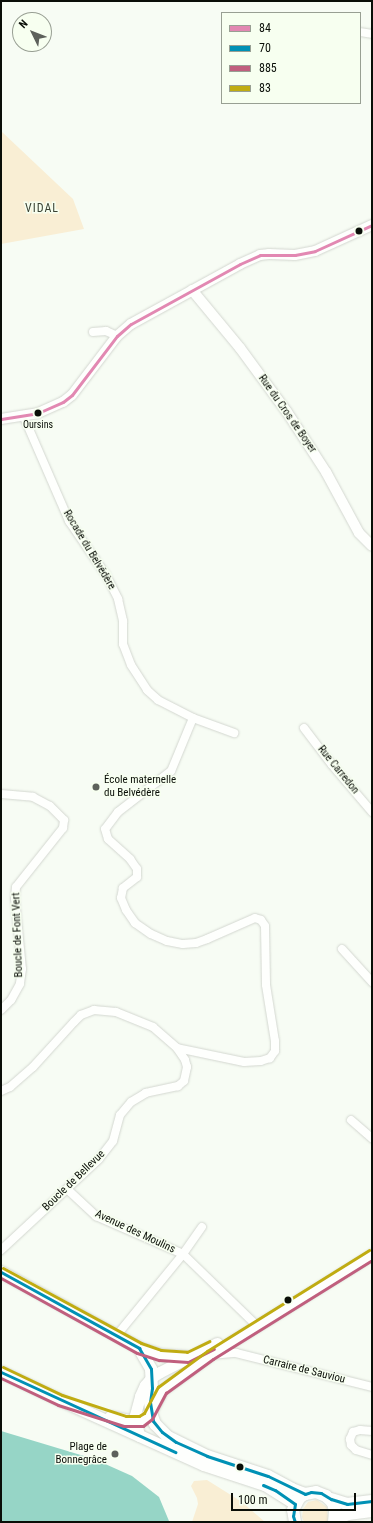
<!DOCTYPE html>
<meta charset="utf-8">
<style>
body{margin:0}
#map{position:relative;width:373px;height:1523px;overflow:hidden;background:#f7fcf4;font-family:"Roboto Condensed",sans-serif}
div>[style]{position:absolute}
.green>*{inset:0;background:#f9eed4}
.water>*{inset:0;background:#96d5c6}
.roads{filter:drop-shadow(0 0 1px #d3d7d0) drop-shadow(0 0 1px #d3d7d0)}
.minor>*{height:8px;margin:-4px;padding:0 4px;transform-origin:4px;border-radius:4px;background:#fefffd}
.tertiary>*{height:10px;margin:-5px;padding:0 5px;transform-origin:5px;border-radius:5px;background:#fefffd}
.secondary>*{height:11px;margin:-5.5px;padding:0 5.5px;transform-origin:5.5px;border-radius:5.5px;background:#fefffd}
.primary>*{height:12px;margin:-6px;padding:0 6px;transform-origin:6px;border-radius:6px;background:#fefffd}
.bus-1>*{height:3px;margin:-1.5px;padding:0 1.5px;transform-origin:1.5px;border-radius:1.5px;background:#e288b2}
.bus-2>*{height:3px;margin:-1.5px;padding:0 1.5px;transform-origin:1.5px;border-radius:1.5px;background:#0091b5}
.bus-3>*{height:3px;margin:-1.5px;padding:0 1.5px;transform-origin:1.5px;border-radius:1.5px;background:#c05f7e}
.bus-4>*{height:3px;margin:-1.5px;padding:0 1.5px;transform-origin:1.5px;border-radius:1.5px;background:#c0ac12}
.dots>*{width:11px;height:11px;translate:-50% -50%;box-sizing:border-box;border:2px solid #f7fff0;border-radius:50%}
span{translate:-50% -50%;white-space:nowrap;text-align:center;line-height:1.15;-webkit-text-stroke:3px #f7fff0;paint-order:stroke}
.bus-label{font-size:10px;color:#0a0e08}
.street-label{font-size:11px;color:#0a0e08}
.poi-label{font-size:11px;color:#0a0e08}
.left{translate:0 -50%;text-align:left}
.right{translate:-100% -50%;text-align:right}
.neighbourhood-label{font-size:12px;color:#3a4233;letter-spacing:1px}
.frame{position:absolute;inset:0;border:2px solid #0a0e08;pointer-events:none}
.legend{position:absolute;left:221px;top:12px;width:140px;height:92px;box-sizing:border-box;background:#f7fff0;border:1px solid #989f93;margin:0;padding:5px 7px;list-style:none;font-size:12px;color:#0a0e08}
.legend li{display:flex;align-items:center;gap:8px;height:20px}
.legend b{width:20px;border:1px solid #989f93}
.north{position:absolute;left:12px;top:12px;width:40px;height:40px;box-sizing:border-box;background:#f7fff0;border:1px solid #989f93;border-radius:50%;rotate:313deg;font-size:11px;font-weight:700;line-height:16px;text-align:center;color:#0a0e08}
.north::after{content:'';display:block;margin:auto;width:14px;height:18px;background:#5d615b;clip-path:polygon(50% 0,100% 100%,50% 72%,0 100%)}
.scale{position:absolute;left:231px;top:1493px;width:125px;height:18px;box-sizing:border-box;border:2px solid #0a0e08;border-top:0;padding-left:5px;font-size:12px;line-height:14px;white-space:nowrap;color:#0a0e08;-webkit-text-stroke:3px #f7fff0;paint-order:stroke}
</style>
<div id="map">
<div class="green">
<i style="clip-path:polygon(1px 131px,73px 199px,84px 229px,1px 244px)"></i>
<i style="clip-path:polygon(207px 1480px,242px 1502px,265px 1522px,192px 1522px,198px 1504px,197px 1498px,191px 1486px,194px 1481px)"></i>
<i style="clip-path:polygon(317px 1500px,327px 1507px,328px 1519px,327px 1522px,304px 1522px,302px 1517px,303px 1509px,308px 1502px)"></i>
</div>
<div class="water">
<i style="clip-path:polygon(1px 1431px,94px 1459px,132px 1476px,159px 1497px,169px 1521px,1px 1522px)"></i>
</div>
<div class="roads">
<div class="minor">
<i style="left:360px;top:32px;width:12px;rotate:9deg"></i>
<i style="left:93px;top:332px;width:13px;rotate:-4deg"></i>
<i style="left:106px;top:331px;width:12px;rotate:24deg"></i>
<i style="left:23px;top:415px;width:116px;rotate:66.5deg"></i>
<i style="left:69px;top:521px;width:65px;rotate:55.6deg"></i>
<i style="left:106px;top:575px;width:27px;rotate:63deg"></i>
<i style="left:118px;top:599px;width:23px;rotate:77deg"></i>
<i style="left:123px;top:621px;width:23px;rotate:90deg"></i>
<i style="left:123px;top:644px;width:22px;rotate:69deg"></i>
<i style="left:131px;top:665px;width:30px;rotate:57deg"></i>
<i style="left:147px;top:690px;width:15px;rotate:42deg"></i>
<i style="left:158px;top:700px;width:39px;rotate:27deg"></i>
<i style="left:193px;top:718px;width:57px;rotate:112.5deg"></i>
<i style="left:171px;top:771px;width:67px;rotate:142.3deg"></i>
<i style="left:118px;top:812px;width:21px;rotate:127deg"></i>
<i style="left:105px;top:829px;width:10px;rotate:73deg"></i>
<i style="left:108px;top:839px;width:30px;rotate:42deg"></i>
<i style="left:130px;top:859px;width:12px;rotate:55deg"></i>
<i style="left:137px;top:869px;width:8px;rotate:90deg"></i>
<i style="left:137px;top:877px;width:18px;rotate:142deg"></i>
<i style="left:123px;top:888px;width:10px;rotate:101deg"></i>
<i style="left:121px;top:898px;width:13px;rotate:67deg"></i>
<i style="left:126px;top:910px;width:16px;rotate:55deg"></i>
<i style="left:135px;top:923px;width:19px;rotate:35deg"></i>
<i style="left:151px;top:934px;width:17px;rotate:24deg"></i>
<i style="left:167px;top:941px;width:16px;rotate:11deg"></i>
<i style="left:183px;top:944px;width:13px;rotate:-4deg"></i>
<i style="left:196px;top:943px;width:12px;rotate:-20deg"></i>
<i style="left:207px;top:939px;width:52px;rotate:-23.6deg"></i>
<i style="left:255px;top:918px;width:6px;rotate:18deg"></i>
<i style="left:261px;top:920px;width:7px;rotate:56deg"></i>
<i style="left:265px;top:926px;width:59px;rotate:89deg"></i>
<i style="left:266px;top:985px;width:57px;rotate:80.9deg"></i>
<i style="left:275px;top:1041px;width:10px;rotate:90deg"></i>
<i style="left:275px;top:1051px;width:9px;rotate:126deg"></i>
<i style="left:270px;top:1058px;width:9px;rotate:162deg"></i>
<i style="left:261px;top:1061px;width:17px;rotate:177deg"></i>
<i style="left:244px;top:1062px;width:68px;rotate:-168.2deg"></i>
<i style="left:193px;top:718px;width:44px;rotate:20.1deg"></i>
<i style="left:304px;top:728px;width:46px;rotate:52.9deg"></i>
<i style="left:332px;top:765px;width:62px;rotate:49.6deg"></i>
<i style="left:1px;top:794px;width:32px;rotate:5deg"></i>
<i style="left:33px;top:797px;width:19px;rotate:28deg"></i>
<i style="left:50px;top:806px;width:20px;rotate:45deg"></i>
<i style="left:64px;top:820px;width:8px;rotate:97deg"></i>
<i style="left:63px;top:828px;width:75px;rotate:128.5deg"></i>
<i style="left:16px;top:887px;width:11px;rotate:95deg"></i>
<i style="left:15px;top:898px;width:71px;rotate:84.4deg"></i>
<i style="left:22px;top:969px;width:15px;rotate:98deg"></i>
<i style="left:20px;top:984px;width:18px;rotate:119deg"></i>
<i style="left:11px;top:1000px;width:14px;rotate:135deg"></i>
<i style="left:342px;top:949px;width:45px;rotate:47.7deg"></i>
<i style="left:1px;top:1091px;width:10px;rotate:-24deg"></i>
<i style="left:10px;top:1087px;width:30px;rotate:-41deg"></i>
<i style="left:33px;top:1067px;width:61px;rotate:-47.7deg"></i>
<i style="left:74px;top:1022px;width:10px;rotate:-45deg"></i>
<i style="left:81px;top:1015px;width:14px;rotate:-21deg"></i>
<i style="left:94px;top:1010px;width:22px;rotate:5deg"></i>
<i style="left:116px;top:1012px;width:40px;rotate:22deg"></i>
<i style="left:153px;top:1027px;width:32px;rotate:41deg"></i>
<i style="left:177px;top:1048px;width:14px;rotate:56deg"></i>
<i style="left:185px;top:1060px;width:7px;rotate:74deg"></i>
<i style="left:187px;top:1067px;width:14px;rotate:102deg"></i>
<i style="left:184px;top:1081px;width:8px;rotate:140deg"></i>
<i style="left:178px;top:1086px;width:33px;rotate:168deg"></i>
<i style="left:146px;top:1093px;width:17px;rotate:149deg"></i>
<i style="left:131px;top:1102px;width:17px;rotate:130deg"></i>
<i style="left:120px;top:1115px;width:27px;rotate:105deg"></i>
<i style="left:113px;top:1141px;width:23px;rotate:128deg"></i>
<i style="left:99px;top:1159px;width:134px;rotate:137.1deg"></i>
<i style="left:351px;top:1120px;width:28px;rotate:41deg"></i>
<i style="left:67px;top:1189px;width:40px;rotate:43deg"></i>
<i style="left:96px;top:1216px;width:95px;rotate:23.6deg"></i>
<i style="left:183px;top:1254px;width:100px;rotate:44.2deg"></i>
<i style="left:117px;top:1335px;width:104px;rotate:-50.8deg"></i>
<i style="left:183px;top:1254px;width:33px;rotate:-55deg"></i>
<i style="left:211px;top:1355px;width:25px;rotate:-5deg"></i>
<i style="left:236px;top:1353px;width:140px;rotate:14deg"></i>
<i style="left:372px;top:1431px;width:12px;rotate:-175deg"></i>
<i style="left:360px;top:1430px;width:7px;rotate:164deg"></i>
<i style="left:353px;top:1432px;width:8px;rotate:113deg"></i>
<i style="left:350px;top:1439px;width:6px;rotate:81deg"></i>
<i style="left:351px;top:1445px;width:7px;rotate:45deg"></i>
<i style="left:356px;top:1450px;width:17px;rotate:17deg"></i>
</div>
<div class="tertiary">
<i style="left:192px;top:290px;width:75px;rotate:50.4deg"></i>
<i style="left:240px;top:348px;width:79px;rotate:53.7deg"></i>
<i style="left:287px;top:412px;width:72px;rotate:57deg"></i>
<i style="left:326px;top:472px;width:69px;rotate:61.6deg"></i>
<i style="left:359px;top:533px;width:18px;rotate:45deg"></i>
<i style="left:1px;top:419px;width:37px;rotate:-9deg"></i>
<i style="left:38px;top:413px;width:27px;rotate:-24deg"></i>
<i style="left:63px;top:402px;width:11px;rotate:-38deg"></i>
<i style="left:72px;top:395px;width:74px;rotate:-52.7deg"></i>
<i style="left:117px;top:336px;width:18px;rotate:-41deg"></i>
<i style="left:131px;top:324px;width:124px;rotate:-28.8deg"></i>
<i style="left:240px;top:264px;width:22px;rotate:-24deg"></i>
<i style="left:260px;top:255px;width:9px;rotate:-6deg"></i>
<i style="left:269px;top:254px;width:26px;rotate:2deg"></i>
<i style="left:295px;top:255px;width:20px;rotate:-11deg"></i>
<i style="left:315px;top:251px;width:63px;rotate:-24.5deg"></i>
</div>
<div class="secondary">
<i style="left:151px;top:1412px;width:25px;rotate:-63deg"></i>
<i style="left:162px;top:1390px;width:59px;rotate:-36.1deg"></i>
<i style="left:210px;top:1355px;width:191px;rotate:-31.9deg"></i>
<i style="left:139px;top:1436px;width:21px;rotate:-101deg"></i>
<i style="left:135px;top:1415px;width:20px;rotate:-75deg"></i>
<i style="left:140px;top:1396px;width:12px;rotate:-66deg"></i>
<i style="left:145px;top:1385px;width:11px;rotate:-49deg"></i>
<i style="left:152px;top:1377px;width:9px;rotate:-32deg"></i>
<i style="left:160px;top:1372px;width:64px;rotate:-27deg"></i>
</div>
<div class="primary">
<i style="left:1px;top:1272px;width:158px;rotate:28.8deg"></i>
<i style="left:139px;top:1348px;width:24px;rotate:60deg"></i>
<i style="left:151px;top:1369px;width:19px;rotate:87deg"></i>
<i style="left:152px;top:1388px;width:14px;rotate:98deg"></i>
<i style="left:150px;top:1402px;width:14px;rotate:82deg"></i>
<i style="left:152px;top:1416px;width:9px;rotate:69deg"></i>
<i style="left:155px;top:1424px;width:18px;rotate:45deg"></i>
<i style="left:168px;top:1437px;width:43px;rotate:26deg"></i>
<i style="left:207px;top:1456px;width:64px;rotate:18.2deg"></i>
<i style="left:268px;top:1476px;width:27px;rotate:28deg"></i>
<i style="left:292px;top:1489px;width:14px;rotate:21deg"></i>
<i style="left:139px;top:1348px;width:22px;rotate:18deg"></i>
<i style="left:160px;top:1355px;width:28px;rotate:4deg"></i>
<i style="left:1px;top:1372px;width:65px;rotate:25.4deg"></i>
<i style="left:60px;top:1400px;width:158px;rotate:24.3deg"></i>
<i style="left:204px;top:1465px;width:64px;rotate:18.2deg"></i>
<i style="left:265px;top:1485px;width:36px;rotate:32deg"></i>
<i style="left:111px;top:1417px;width:25px;rotate:12deg"></i>
<i style="left:135px;top:1422px;width:9px;rotate:-13deg"></i>
<i style="left:144px;top:1420px;width:11px;rotate:-49deg"></i>
<i style="left:331px;top:1499px;width:17px;rotate:17deg"></i>
<i style="left:347px;top:1504px;width:25px;rotate:-7deg"></i>
<i style="left:335px;top:1520px;width:14px;rotate:-25deg"></i>
<i style="left:348px;top:1514px;width:24px;rotate:-7deg"></i>
<i style="left:295px;top:1522px;width:12px;rotate:-99deg"></i>
<i style="left:293px;top:1510px;width:13px;rotate:-63deg"></i>
<i style="left:299px;top:1498px;width:7px;rotate:-34deg"></i>
<i style="left:305px;top:1494px;width:11px;rotate:-10deg"></i>
<i style="left:316px;top:1492px;width:11px;rotate:22deg"></i>
<i style="left:326px;top:1496px;width:10px;rotate:45deg"></i>
<i style="left:333px;top:1503px;width:8px;rotate:76deg"></i>
<i style="left:335px;top:1511px;width:11px;rotate:95deg"></i>
</div>
</div>
<div class="bus-1">
<i style="left:1px;top:419px;width:37px;rotate:-9deg"></i>
<i style="left:38px;top:413px;width:27px;rotate:-24deg"></i>
<i style="left:63px;top:402px;width:11px;rotate:-38deg"></i>
<i style="left:72px;top:395px;width:74px;rotate:-52.7deg"></i>
<i style="left:117px;top:336px;width:18px;rotate:-41deg"></i>
<i style="left:131px;top:324px;width:124px;rotate:-28.8deg"></i>
<i style="left:240px;top:264px;width:22px;rotate:-24deg"></i>
<i style="left:260px;top:255px;width:35px"></i>
<i style="left:295px;top:255px;width:20px;rotate:-11deg"></i>
<i style="left:315px;top:251px;width:63px;rotate:-24.5deg"></i>
</div>
<div class="bus-2">
<i style="left:1px;top:1272px;width:158px;rotate:28.8deg"></i>
<i style="left:139px;top:1348px;width:24px;rotate:60deg"></i>
<i style="left:151px;top:1369px;width:19px;rotate:87deg"></i>
<i style="left:152px;top:1388px;width:14px;rotate:98deg"></i>
<i style="left:150px;top:1402px;width:19px;rotate:81deg"></i>
<i style="left:153px;top:1421px;width:14px;rotate:51deg"></i>
<i style="left:162px;top:1432px;width:17px;rotate:36deg"></i>
<i style="left:176px;top:1442px;width:34px;rotate:24deg"></i>
<i style="left:207px;top:1456px;width:64px;rotate:18.2deg"></i>
<i style="left:268px;top:1476px;width:41px;rotate:25.9deg"></i>
<i style="left:305px;top:1494px;width:6px;rotate:-18deg"></i>
<i style="left:311px;top:1492px;width:10px;rotate:6deg"></i>
<i style="left:321px;top:1493px;width:12px;rotate:31deg"></i>
<i style="left:331px;top:1499px;width:17px;rotate:17deg"></i>
<i style="left:347px;top:1504px;width:25px;rotate:-7deg"></i>
<i style="left:1px;top:1372px;width:192px;rotate:24.7deg"></i>
<i style="left:263px;top:1485px;width:13px;rotate:23deg"></i>
<i style="left:275px;top:1490px;width:24px;rotate:35deg"></i>
<i style="left:295px;top:1504px;width:12px;rotate:99deg"></i>
<i style="left:293px;top:1516px;width:6px;rotate:72deg"></i>
</div>
<div class="bus-3">
<i style="left:1px;top:1278px;width:155px;rotate:28.9deg"></i>
<i style="left:137px;top:1353px;width:23px;rotate:18deg"></i>
<i style="left:159px;top:1360px;width:29px;rotate:4deg"></i>
<i style="left:188px;top:1362px;width:29px;rotate:-27deg"></i>
<i style="left:1px;top:1378px;width:63px;rotate:25.3deg"></i>
<i style="left:58px;top:1405px;width:69px;rotate:17.7deg"></i>
<i style="left:124px;top:1426px;width:19px"></i>
<i style="left:143px;top:1426px;width:11px;rotate:-38deg"></i>
<i style="left:152px;top:1419px;width:30px;rotate:-62deg"></i>
<i style="left:166px;top:1393px;width:58px;rotate:-35.9deg"></i>
<i style="left:213px;top:1359px;width:187px;rotate:-31.9deg"></i>
</div>
<div class="bus-4">
<i style="left:3px;top:1268px;width:157px;rotate:28.5deg"></i>
<i style="left:141px;top:1343px;width:21px;rotate:19deg"></i>
<i style="left:161px;top:1350px;width:26px;rotate:4deg"></i>
<i style="left:187px;top:1352px;width:25px;rotate:-26deg"></i>
<i style="left:3px;top:1367px;width:65px;rotate:25.4deg"></i>
<i style="left:62px;top:1395px;width:67px;rotate:18.2deg"></i>
<i style="left:126px;top:1416px;width:13px"></i>
<i style="left:139px;top:1416px;width:6px;rotate:-31deg"></i>
<i style="left:144px;top:1413px;width:30px;rotate:-62deg"></i>
<i style="left:158px;top:1387px;width:61px;rotate:-36.3deg"></i>
<i style="left:207px;top:1351px;width:191px;rotate:-31.9deg"></i>
</div>
<div class="dots">
<i style="left:359px;top:231px;background:#0a0e08"></i>
<i style="left:38px;top:413px;background:#0a0e08"></i>
<i style="left:96px;top:787px;background:#5d615b"></i>
<i style="left:288px;top:1300px;background:#0a0e08"></i>
<i style="left:115px;top:1454px;background:#5d615b"></i>
<i style="left:240px;top:1467px;background:#0a0e08"></i>
</div>
<div class="bus-label">
<span style="left:38px;top:425px">Oursins</span>
</div>
<div class="street-label">
<span style="left:287px;top:414px;rotate:55deg">Rue du Cros de Boyer</span>
<span style="left:89px;top:550px;rotate:59deg">Rocade du Belvédère</span>
<span style="left:338px;top:770px;rotate:51deg">Rue Carredon</span>
<span style="left:18px;top:935px;rotate:-92deg">Boucle de Font Vert</span>
<span style="left:74px;top:1181px;rotate:-44deg">Boucle de Bellevue</span>
<span style="left:135px;top:1232px;rotate:25deg">Avenue des Moulins</span>
<span style="left:304px;top:1370px;rotate:14deg">Carraire de Sauviou</span>
</div>
<div class="poi-label">
<span class="left" style="left:104px;top:787px">École maternelle<br>du Belvédère</span>
<span class="right" style="left:107px;top:1454px">Plage de<br>Bonnegrâce</span>
</div>
<div class="neighbourhood-label">
<span style="left:42px;top:209px">VIDAL</span>
</div>
<div class="frame"></div>
<ul class="legend">
<li><b style="height:5px;background:#e288b2"></b>84</li>
<li><b style="height:5px;background:#0091b5"></b>70</li>
<li><b style="height:5px;background:#c05f7e"></b>885</li>
<li><b style="height:5px;background:#c0ac12"></b>83</li>
</ul>
<div class="north">N</div>
<div class="scale">100 m</div>
</div>
